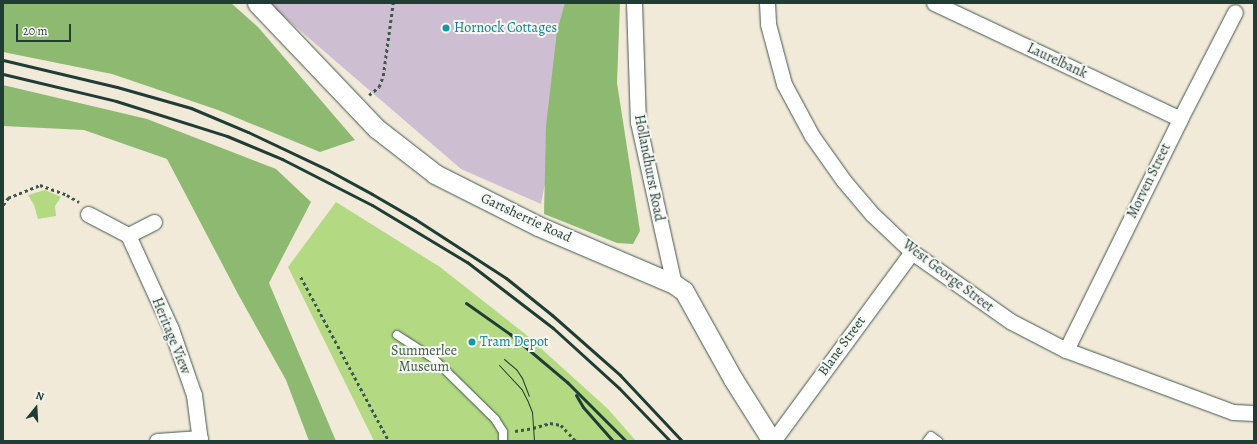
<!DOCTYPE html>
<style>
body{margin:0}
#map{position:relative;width:1257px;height:444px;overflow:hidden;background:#f2ead8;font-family:Alegreya,serif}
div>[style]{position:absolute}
.industrial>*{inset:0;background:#cebed2}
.green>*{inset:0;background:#b3d983}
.forest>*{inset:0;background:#8eb971}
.path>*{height:2.5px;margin-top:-1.25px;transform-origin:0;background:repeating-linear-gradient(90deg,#3f574d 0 3px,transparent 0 6px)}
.roads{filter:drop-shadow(0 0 1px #3f574d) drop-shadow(0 0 1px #3f574d)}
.service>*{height:8px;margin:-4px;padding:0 4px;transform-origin:4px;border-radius:4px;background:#fff}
.minor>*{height:15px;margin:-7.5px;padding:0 7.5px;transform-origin:7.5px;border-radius:7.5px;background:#fff}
.tertiary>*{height:19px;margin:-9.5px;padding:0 9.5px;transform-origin:9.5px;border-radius:9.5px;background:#fff}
.tram>*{height:1px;margin:-0.5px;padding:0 0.5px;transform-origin:0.5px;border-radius:0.5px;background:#1f3d34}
.rail>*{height:3px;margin:-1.5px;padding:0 1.5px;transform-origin:1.5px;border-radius:1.5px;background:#1f3d34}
.dots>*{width:11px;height:11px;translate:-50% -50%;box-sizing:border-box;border:2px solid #f6f6f2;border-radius:50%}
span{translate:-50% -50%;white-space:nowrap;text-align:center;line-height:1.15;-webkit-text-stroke:4px #f6f6f2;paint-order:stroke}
.culture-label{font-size:14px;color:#0d838f}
.left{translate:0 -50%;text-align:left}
.street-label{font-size:14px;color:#1f3d34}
.park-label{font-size:14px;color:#3d5c44}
.frame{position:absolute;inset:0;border:4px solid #1f3d34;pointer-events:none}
.north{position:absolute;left:16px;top:388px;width:40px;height:40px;-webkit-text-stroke:3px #f6f6f2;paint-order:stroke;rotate:18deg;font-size:11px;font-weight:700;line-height:16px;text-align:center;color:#1f3d34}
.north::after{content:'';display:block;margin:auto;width:14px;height:18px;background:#1f3d34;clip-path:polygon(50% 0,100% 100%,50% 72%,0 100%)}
.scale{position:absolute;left:16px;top:24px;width:55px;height:18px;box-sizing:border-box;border:2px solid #1f3d34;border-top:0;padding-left:5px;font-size:12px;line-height:14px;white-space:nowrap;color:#1f3d34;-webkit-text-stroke:3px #f6f6f2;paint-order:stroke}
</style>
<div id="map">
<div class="industrial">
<i style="clip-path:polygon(268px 3px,580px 3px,541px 204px,461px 169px)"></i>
</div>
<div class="green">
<i style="clip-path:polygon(45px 190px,61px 197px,55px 206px,56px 216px,38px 219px,34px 205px,28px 195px)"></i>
<i style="clip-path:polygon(336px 202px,440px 267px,524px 333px,608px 409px,636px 441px,374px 441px,288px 267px)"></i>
</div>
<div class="forest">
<i style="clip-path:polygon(3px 3px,231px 3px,258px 27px,355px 140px,320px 152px,218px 110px,112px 74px,3px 52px)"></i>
<i style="clip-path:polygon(565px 3px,620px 3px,617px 83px,640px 231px,633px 244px,617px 243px,544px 214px,546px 126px,557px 31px)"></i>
<i style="clip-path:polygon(3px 85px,147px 119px,276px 169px,311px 202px,269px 283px,336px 441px,309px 441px,286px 380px,238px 294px,167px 159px,84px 130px,3px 126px)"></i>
</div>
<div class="path">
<i style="left:369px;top:95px;width:13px;rotate:-39deg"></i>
<i style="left:379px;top:87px;width:12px;rotate:-70deg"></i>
<i style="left:383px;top:76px;width:74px;rotate:-82.2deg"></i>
<i style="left:3px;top:205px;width:9px;rotate:-54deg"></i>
<i style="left:8px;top:198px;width:35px;rotate:-22deg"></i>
<i style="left:40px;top:185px;width:29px;rotate:20deg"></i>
<i style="left:67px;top:195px;width:14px;rotate:30deg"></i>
<i style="left:301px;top:277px;width:186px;rotate:61.8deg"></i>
<i style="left:515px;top:431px;width:18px;rotate:-9deg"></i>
<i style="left:533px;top:428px;width:18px;rotate:-16deg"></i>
<i style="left:550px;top:423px;width:11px;rotate:10deg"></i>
<i style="left:561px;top:425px;width:22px;rotate:47deg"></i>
</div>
<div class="roads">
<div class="service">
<i style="left:397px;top:335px;width:44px;rotate:33deg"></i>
<i style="left:434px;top:359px;width:86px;rotate:44.5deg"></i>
<i style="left:495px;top:419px;width:15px;rotate:58deg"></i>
<i style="left:503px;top:432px;width:9px;rotate:90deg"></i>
<i style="left:927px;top:441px;width:6px;rotate:-51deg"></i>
<i style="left:931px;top:436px;width:9px;rotate:36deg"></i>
</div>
<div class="minor">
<i style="left:634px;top:3px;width:119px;rotate:88.1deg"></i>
<i style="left:638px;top:122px;width:166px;rotate:77.5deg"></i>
<i style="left:767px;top:3px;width:21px;rotate:87deg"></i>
<i style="left:768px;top:24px;width:62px;rotate:75.1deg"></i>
<i style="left:784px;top:84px;width:59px;rotate:61.7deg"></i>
<i style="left:812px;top:136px;width:55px;rotate:54.6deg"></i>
<i style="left:844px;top:181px;width:43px;rotate:49.7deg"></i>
<i style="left:872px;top:214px;width:55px;rotate:43.5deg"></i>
<i style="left:912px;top:252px;width:120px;rotate:35.1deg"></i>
<i style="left:1010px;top:321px;width:63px;rotate:27.4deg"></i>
<i style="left:1066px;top:350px;width:178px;rotate:20.4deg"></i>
<i style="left:1233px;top:412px;width:21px;rotate:3deg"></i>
<i style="left:934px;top:3px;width:272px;rotate:25.2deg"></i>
<i style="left:88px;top:214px;width:45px;rotate:27.7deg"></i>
<i style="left:154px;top:222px;width:29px;rotate:153deg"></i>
<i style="left:128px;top:235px;width:103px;rotate:65.4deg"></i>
<i style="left:171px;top:329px;width:70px;rotate:70.8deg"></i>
<i style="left:194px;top:395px;width:46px;rotate:82.6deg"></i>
<i style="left:1066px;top:350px;width:258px;rotate:-63.7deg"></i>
<i style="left:1180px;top:119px;width:120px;rotate:-62.8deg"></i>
<i style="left:157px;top:441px;width:43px;rotate:-4deg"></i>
<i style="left:773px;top:441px;width:235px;rotate:-53.7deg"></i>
</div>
<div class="tertiary">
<i style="left:257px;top:3px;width:173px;rotate:46.4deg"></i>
<i style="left:376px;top:128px;width:75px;rotate:37.9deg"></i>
<i style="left:435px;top:174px;width:115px;rotate:26.8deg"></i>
<i style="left:538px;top:226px;width:148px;rotate:23.1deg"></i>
<i style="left:674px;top:284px;width:12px;rotate:35deg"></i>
<i style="left:684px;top:291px;width:101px;rotate:60.9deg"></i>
<i style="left:733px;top:379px;width:73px;rotate:57.8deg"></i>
</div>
</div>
<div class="tram">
<i style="left:504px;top:359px;width:16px;rotate:40deg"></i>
<i style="left:516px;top:369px;width:11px;rotate:56deg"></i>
<i style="left:522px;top:378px;width:19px;rotate:69deg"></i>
<i style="left:499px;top:365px;width:34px;rotate:47deg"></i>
<i style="left:522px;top:390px;width:13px;rotate:63deg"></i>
<i style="left:528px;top:402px;width:11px;rotate:68deg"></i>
<i style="left:532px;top:412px;width:29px;rotate:86deg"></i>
</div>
<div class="rail">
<i style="left:3px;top:60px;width:117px;rotate:13.3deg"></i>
<i style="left:117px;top:87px;width:77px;rotate:15.8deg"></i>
<i style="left:191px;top:108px;width:62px;rotate:22.8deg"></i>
<i style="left:248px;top:132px;width:89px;rotate:25.4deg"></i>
<i style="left:328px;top:170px;width:50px;rotate:28.6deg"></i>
<i style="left:372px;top:194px;width:50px;rotate:30.2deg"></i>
<i style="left:415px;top:219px;width:108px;rotate:33deg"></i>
<i style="left:506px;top:278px;width:59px;rotate:38.8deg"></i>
<i style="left:552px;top:315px;width:91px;rotate:41.4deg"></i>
<i style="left:620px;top:375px;width:91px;rotate:46.8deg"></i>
<i style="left:3px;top:74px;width:116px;rotate:13.4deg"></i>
<i style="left:116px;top:101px;width:116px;rotate:17.5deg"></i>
<i style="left:227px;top:136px;width:60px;rotate:22.7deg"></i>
<i style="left:282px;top:159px;width:101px;rotate:27.1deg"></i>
<i style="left:372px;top:205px;width:111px;rotate:31deg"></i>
<i style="left:467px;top:262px;width:108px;rotate:37.5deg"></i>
<i style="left:553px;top:328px;width:89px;rotate:42.3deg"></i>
<i style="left:619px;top:388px;width:74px;rotate:46.1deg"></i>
<i style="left:466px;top:303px;width:54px;rotate:35.2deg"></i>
<i style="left:510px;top:334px;width:75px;rotate:40.1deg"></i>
<i style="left:567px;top:382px;width:83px;rotate:45deg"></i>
<i style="left:576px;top:395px;width:14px;rotate:60deg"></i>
<i style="left:583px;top:407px;width:45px;rotate:48.6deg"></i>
</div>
<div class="dots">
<i style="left:446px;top:28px;background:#0f9aa8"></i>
<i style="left:472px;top:342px;background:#0f9aa8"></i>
</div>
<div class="culture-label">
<span class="left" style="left:454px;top:28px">Hornock Cottages</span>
<span class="left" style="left:480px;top:342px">Tram Depot</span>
</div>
<div class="street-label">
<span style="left:1057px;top:61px;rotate:25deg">Laurelbank</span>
<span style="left:649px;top:168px;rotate:79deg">Hollandhurst Road</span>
<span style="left:1149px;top:181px;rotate:-64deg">Morven Street</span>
<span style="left:526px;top:218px;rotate:25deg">Gartsherrie Road</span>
<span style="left:948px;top:276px;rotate:37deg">West George Street</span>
<span style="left:171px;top:336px;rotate:68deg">Heritage View</span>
<span style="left:842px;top:346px;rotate:-54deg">Blane Street</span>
</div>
<div class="park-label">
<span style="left:424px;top:359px">Summerlee<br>Museum</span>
</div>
<div class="frame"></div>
<div class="north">N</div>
<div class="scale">20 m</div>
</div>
